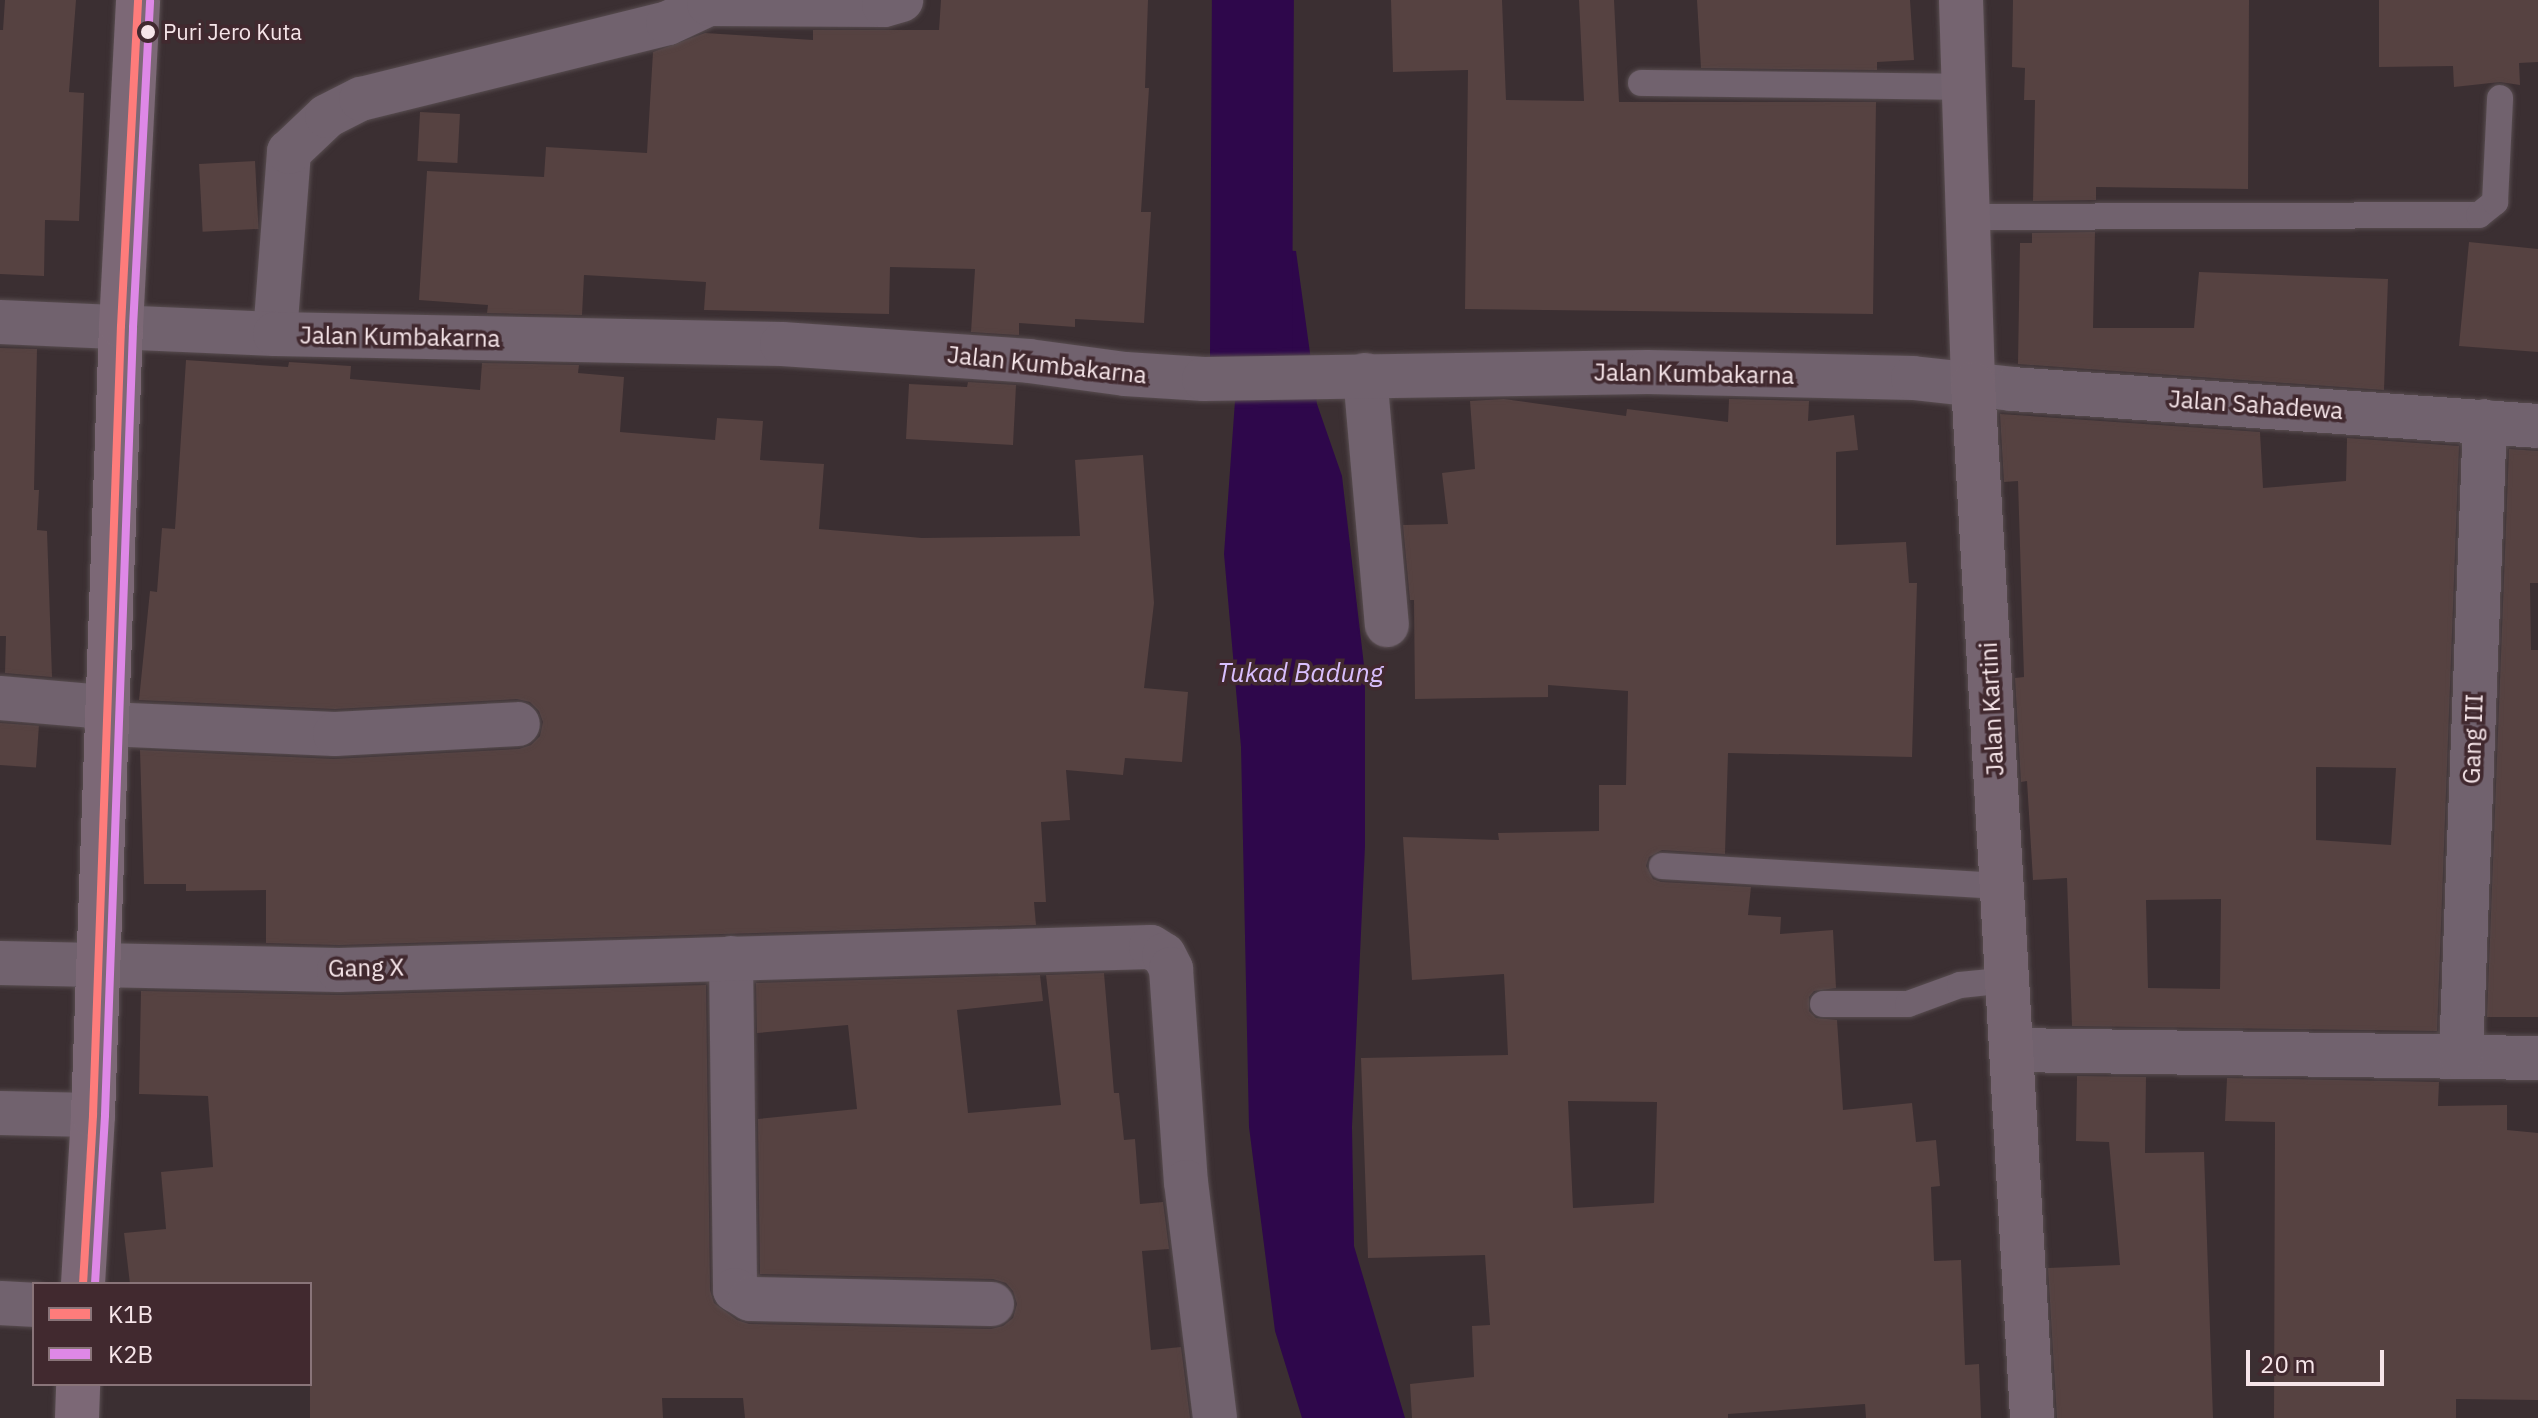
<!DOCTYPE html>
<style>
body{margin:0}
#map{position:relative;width:2538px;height:1418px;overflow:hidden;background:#3b2f32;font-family:"IBM Plex Sans",sans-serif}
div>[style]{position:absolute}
.water>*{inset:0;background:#2e074b}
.river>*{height:82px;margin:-41px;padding:0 41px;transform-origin:41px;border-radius:41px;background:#2e074b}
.building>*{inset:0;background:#564241;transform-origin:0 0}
.roads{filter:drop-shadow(0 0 2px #584d50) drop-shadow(0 0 2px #584d50)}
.service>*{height:26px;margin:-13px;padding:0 13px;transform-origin:13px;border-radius:13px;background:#71626e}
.minor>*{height:44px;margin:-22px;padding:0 22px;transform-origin:22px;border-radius:22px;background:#71626e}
.tertiary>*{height:44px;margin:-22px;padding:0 22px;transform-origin:22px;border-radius:22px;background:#71626e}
.secondary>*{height:44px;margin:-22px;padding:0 22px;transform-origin:22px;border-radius:22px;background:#756470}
.trunk>*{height:44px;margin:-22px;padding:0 22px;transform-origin:22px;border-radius:22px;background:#7c6876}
.bus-1>*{height:8px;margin:-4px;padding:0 4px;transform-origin:4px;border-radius:4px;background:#fe7c7b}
.bus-2>*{height:8px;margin:-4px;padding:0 4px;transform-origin:4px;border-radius:4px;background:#de88e7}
.dots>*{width:22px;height:22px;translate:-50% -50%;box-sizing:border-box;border:4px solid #41292f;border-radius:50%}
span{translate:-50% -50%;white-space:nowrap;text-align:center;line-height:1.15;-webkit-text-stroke:7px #41292f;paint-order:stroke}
.bus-label{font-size:22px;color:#f6e5e9}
.left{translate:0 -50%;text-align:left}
.street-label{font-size:24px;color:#f6e5e9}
.water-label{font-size:26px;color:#d9bffe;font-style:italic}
.legend{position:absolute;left:32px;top:1282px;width:280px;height:104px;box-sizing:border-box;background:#41292f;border:2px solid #897479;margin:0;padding:10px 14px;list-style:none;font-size:24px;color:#f6e5e9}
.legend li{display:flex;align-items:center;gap:16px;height:40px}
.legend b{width:40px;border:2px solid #897479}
.scale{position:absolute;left:2246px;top:1350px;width:138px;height:36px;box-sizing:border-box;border:4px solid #f6e5e9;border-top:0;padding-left:10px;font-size:24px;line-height:28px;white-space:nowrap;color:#f6e5e9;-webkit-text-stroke:6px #41292f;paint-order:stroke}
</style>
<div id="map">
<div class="water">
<i style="clip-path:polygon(1229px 246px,1296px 251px,1317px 404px,1342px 476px,1365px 674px,1365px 846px,1352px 1127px,1354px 1246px,1405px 1418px,1302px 1418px,1275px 1331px,1249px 1127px,1241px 747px,1224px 554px,1235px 401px)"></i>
</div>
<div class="river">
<i style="left:1251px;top:359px;width:359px;rotate:-89.7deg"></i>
</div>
<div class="building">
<i style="clip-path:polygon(5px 0,76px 0,69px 92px,84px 93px,79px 221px,45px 220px,44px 276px,0 274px,0 30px,3px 30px)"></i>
<i style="clip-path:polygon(941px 0,1148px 0,1145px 88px,1149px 88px,1141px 212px,1151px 212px,1144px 323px,1075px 319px,1075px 327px,1019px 323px,1019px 335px,971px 332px,975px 269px,890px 267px,889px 314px,704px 310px,706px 282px,584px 275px,582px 315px,487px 313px,488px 305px,419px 300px,427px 171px,544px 177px,546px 147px,647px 153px,653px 52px,705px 33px,813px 40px,813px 30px,939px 30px)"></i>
<i style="clip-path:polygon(1391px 0,1502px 0,1506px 100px,1584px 101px,1579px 0,1614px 0,1619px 102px,1876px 102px,1873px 314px,1465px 309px,1468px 70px,1393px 72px)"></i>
<i style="clip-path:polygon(1697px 0,1910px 0,1914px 60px,1877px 62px,1877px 70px,1701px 68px)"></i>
<i style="clip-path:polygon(2013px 0,2249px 0,2248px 189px,2096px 187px,2096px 200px,2033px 201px,2035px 100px,2024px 100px,2025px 68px,2012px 67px)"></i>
<i style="clip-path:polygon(2379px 0,2538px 0,2538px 62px,2519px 63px,2520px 85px,2500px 82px,2454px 87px,2453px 66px,2379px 67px)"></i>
<i style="left:420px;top:112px;width:40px;height:49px;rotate:3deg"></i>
<i style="left:255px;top:161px;width:68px;height:56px;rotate:87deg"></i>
<i style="clip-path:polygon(2095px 232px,2093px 328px,2194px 328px,2199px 272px,2388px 279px,2384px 390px,2018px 364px,2020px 243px,2032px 243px,2032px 233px)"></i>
<i style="clip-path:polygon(2469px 242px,2538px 249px,2538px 352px,2459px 346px)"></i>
<i style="clip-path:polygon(0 348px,37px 349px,34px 490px,39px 490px,37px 530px,47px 531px,52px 677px,5px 673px,6px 636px,0 636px)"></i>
<i style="clip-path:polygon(186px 360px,288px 367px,289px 362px,351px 366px,350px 379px,480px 390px,482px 363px,579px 365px,578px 373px,624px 377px,620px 432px,715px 440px,717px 418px,763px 421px,760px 460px,824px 464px,819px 529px,922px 538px,1080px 536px,1075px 460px,1143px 455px,1154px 603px,1144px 688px,1188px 692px,1182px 762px,1125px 758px,1123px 775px,1066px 770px,1070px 820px,1041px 822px,1046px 902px,1034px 902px,1036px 925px,339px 945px,266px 943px,266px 890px,186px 891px,186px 884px,144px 884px,140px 750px,334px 759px,519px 749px,531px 745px,540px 736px,543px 722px,539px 711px,530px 702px,517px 699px,335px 709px,139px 700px,150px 591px,157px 592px,162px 528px,175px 529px)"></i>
<i style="clip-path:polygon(968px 382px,1016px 385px,1013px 445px,906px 439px,909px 384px,967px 387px)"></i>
<i style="clip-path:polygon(evenodd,1504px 399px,1626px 416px,1627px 409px,1728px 422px,1729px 399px,1809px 401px,1808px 421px,1854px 415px,1858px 450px,1836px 452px,1836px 545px,1906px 542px,1909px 583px,1917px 583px,1912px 757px,1728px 753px,1725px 854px,1662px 850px,1649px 857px,1646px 866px,1653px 879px,1661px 882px,1751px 887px,1748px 915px,1781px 917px,1780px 934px,1833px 930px,1836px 988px,1814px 991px,1809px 997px,1809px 1011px,1816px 1018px,1837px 1020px,1843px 1110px,1912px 1103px,1916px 1142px,1936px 1140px,1940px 1186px,1931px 1187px,1934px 1261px,1961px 1260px,1965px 1365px,1979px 1364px,1981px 1418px,1866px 1418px,1865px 1404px,1728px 1414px,1728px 1418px,1412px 1418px,1410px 1384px,1474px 1377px,1472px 1326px,1490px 1325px,1485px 1255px,1368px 1258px,1361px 1058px,1508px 1055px,1504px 974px,1412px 980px,1403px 837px,1499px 840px,1498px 833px,1599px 831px,1599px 785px,1626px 785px,1628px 691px,1548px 685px,1548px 697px,1415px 699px,1414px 600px,1410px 600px,1403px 525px,1448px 524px,1442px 473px,1475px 469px,1470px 401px,1504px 399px,1568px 1101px,1657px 1102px,1654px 1203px,1573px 1208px,1568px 1101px)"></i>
<i style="clip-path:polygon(evenodd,2000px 414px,2260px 432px,2263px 488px,2346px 481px,2347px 438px,2459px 446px,2437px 1031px,2072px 1026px,2067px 878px,2033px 880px,2027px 781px,2021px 782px,2015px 678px,2024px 677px,2018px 481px,2004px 482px,2000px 414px,2316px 767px,2396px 768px,2391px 845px,2316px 840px,2316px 767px,2000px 414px,2221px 899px,2220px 989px,2148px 988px,2146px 900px,2221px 899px)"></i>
<i style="clip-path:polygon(2509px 449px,2538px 451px,2538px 583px,2530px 583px,2531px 650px,2538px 650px,2538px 1017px,2487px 1017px)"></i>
<i style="left:0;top:723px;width:39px;height:42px;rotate:4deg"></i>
<i style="clip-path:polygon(1104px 973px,1114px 1093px,1119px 1093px,1124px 1140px,1135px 1139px,1140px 1204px,1163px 1202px,1169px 1249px,1142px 1251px,1151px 1350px,1181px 1347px,1190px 1418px,745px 1418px,743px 1398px,662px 1398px,663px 1418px,310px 1418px,310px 1284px,130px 1284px,124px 1233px,166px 1229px,161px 1172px,213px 1167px,208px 1096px,139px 1094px,141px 991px,340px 995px,706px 985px,710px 1290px,714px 1303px,737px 1320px,749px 1324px,991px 1329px,1003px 1326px,1013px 1318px,1017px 1304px,1013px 1291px,1006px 1283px,993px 1279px,760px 1274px,758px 1119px,857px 1109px,848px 1025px,757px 1033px,756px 983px,1040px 975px,1043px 1001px,957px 1010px,968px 1113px,1061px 1105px,1046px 975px)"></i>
<i style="clip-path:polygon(2077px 1076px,2146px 1077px,2145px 1153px,2204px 1152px,2213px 1418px,2057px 1418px,2048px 1268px,2120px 1265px,2109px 1142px,2076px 1141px)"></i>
<i style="clip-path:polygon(2227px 1078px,2439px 1082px,2438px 1106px,2507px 1105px,2507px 1130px,2538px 1133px,2538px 1400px,2456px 1399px,2456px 1418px,2274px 1418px,2275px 1122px,2225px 1121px)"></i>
</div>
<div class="roads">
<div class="service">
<i style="left:1641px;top:83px;width:321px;rotate:0.7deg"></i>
<i style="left:1966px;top:217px;width:513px;rotate:-0.22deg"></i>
<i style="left:2479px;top:215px;width:21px;rotate:-39deg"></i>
<i style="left:2495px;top:202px;width:104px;rotate:-87.2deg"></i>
<i style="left:1662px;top:866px;width:342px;rotate:3.4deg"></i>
<i style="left:1823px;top:1004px;width:85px"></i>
<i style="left:1908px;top:1004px;width:55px;rotate:-20.1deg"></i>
<i style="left:1960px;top:985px;width:48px;rotate:-5.9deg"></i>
</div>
<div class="minor">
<i style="left:275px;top:334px;width:183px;rotate:-85.6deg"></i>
<i style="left:289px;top:152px;width:52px;rotate:-43.5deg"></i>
<i style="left:327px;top:116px;width:38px;rotate:-27deg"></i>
<i style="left:361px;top:99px;width:316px;rotate:-13.9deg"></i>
<i style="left:668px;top:23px;width:45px;rotate:-24.9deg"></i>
<i style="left:709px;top:4px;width:175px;rotate:0.3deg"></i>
<i style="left:884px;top:5px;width:18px;rotate:-16deg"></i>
<i style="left:1365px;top:375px;width:251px;rotate:85deg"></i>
<i style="left:0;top:698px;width:106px;rotate:4.9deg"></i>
<i style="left:106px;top:724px;width:229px;rotate:2.5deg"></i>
<i style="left:335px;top:734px;width:183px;rotate:-3.1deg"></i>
<i style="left:731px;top:958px;width:332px;rotate:89.3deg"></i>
<i style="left:735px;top:1290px;width:17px;rotate:31deg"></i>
<i style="left:750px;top:1299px;width:242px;rotate:1.2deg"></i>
<i style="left:0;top:963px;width:339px;rotate:1.2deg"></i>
<i style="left:339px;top:970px;width:812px;rotate:-1.62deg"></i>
<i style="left:1151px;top:947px;width:15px;rotate:32deg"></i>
<i style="left:1164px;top:955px;width:16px;rotate:63deg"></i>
<i style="left:1171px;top:969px;width:214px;rotate:86deg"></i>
<i style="left:1186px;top:1182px;width:238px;rotate:83deg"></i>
<i style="left:2012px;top:1050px;width:526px;rotate:0.87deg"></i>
<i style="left:2461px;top:1056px;width:635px;rotate:-87.84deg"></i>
<i style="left:0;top:1113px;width:93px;rotate:1.2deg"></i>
<i style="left:0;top:1303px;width:34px;rotate:3deg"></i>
</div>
<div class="tertiary">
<i style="left:0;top:322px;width:275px;rotate:2.5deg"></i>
<i style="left:275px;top:334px;width:507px;rotate:1.13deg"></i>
<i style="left:782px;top:344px;width:248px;rotate:3.9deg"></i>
<i style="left:1029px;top:361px;width:97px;rotate:7.7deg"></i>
<i style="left:1125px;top:374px;width:79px;rotate:3.6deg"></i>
<i style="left:1204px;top:379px;width:444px;rotate:-0.9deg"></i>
<i style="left:1648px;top:372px;width:265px;rotate:1.3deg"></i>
<i style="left:1913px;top:378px;width:100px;rotate:6.3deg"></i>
<i style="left:2012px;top:389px;width:527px;rotate:4.02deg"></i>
</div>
<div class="secondary">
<i style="left:1961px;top:0;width:384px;rotate:88.2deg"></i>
<i style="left:1973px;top:384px;width:1036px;rotate:86.73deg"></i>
</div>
<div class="trunk">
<i style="left:83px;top:1284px;width:169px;rotate:-86.6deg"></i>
<i style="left:93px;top:1115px;width:789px;rotate:-87.97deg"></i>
<i style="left:121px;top:326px;width:326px;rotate:-87deg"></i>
<i style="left:77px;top:1418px;width:34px;rotate:-88deg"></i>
</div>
</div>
<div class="bus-1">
<i style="left:83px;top:1284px;width:169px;rotate:-86.6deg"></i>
<i style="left:93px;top:1115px;width:789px;rotate:-87.97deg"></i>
<i style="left:121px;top:326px;width:326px;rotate:-87deg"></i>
</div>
<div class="bus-2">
<i style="left:95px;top:1284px;width:169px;rotate:-86.6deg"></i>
<i style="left:105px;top:1115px;width:788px;rotate:-87.96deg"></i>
<i style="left:133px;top:327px;width:326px;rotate:-87deg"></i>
</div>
<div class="dots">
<i style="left:148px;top:32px;background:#f6e5e9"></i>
</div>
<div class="bus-label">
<span class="left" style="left:163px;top:32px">Puri Jero Kuta</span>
</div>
<div class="street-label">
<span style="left:400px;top:337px;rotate:1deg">Jalan Kumbakarna</span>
<span style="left:1047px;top:365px;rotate:6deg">Jalan Kumbakarna</span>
<span style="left:1694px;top:374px;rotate:1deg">Jalan Kumbakarna</span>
<span style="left:2256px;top:405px;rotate:4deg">Jalan Sahadewa</span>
<span style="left:1992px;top:709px;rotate:-93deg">Jalan Kartini</span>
<span style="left:2473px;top:739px;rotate:-88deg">Gang III</span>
<span style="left:366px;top:968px;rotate:-1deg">Gang X</span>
</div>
<div class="water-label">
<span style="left:1300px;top:673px">Tukad Badung</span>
</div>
<ul class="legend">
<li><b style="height:10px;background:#fe7c7b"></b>K1B</li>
<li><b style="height:10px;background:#de88e7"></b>K2B</li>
</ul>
<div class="scale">20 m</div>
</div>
